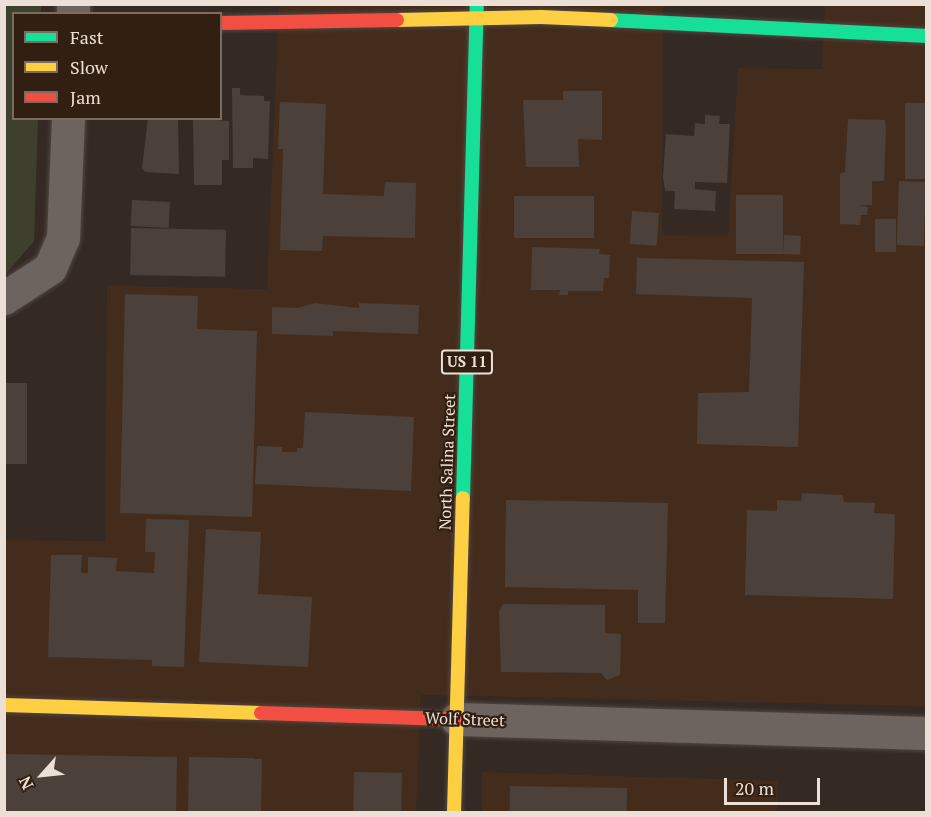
<!DOCTYPE html>
<style>
body{margin:0}
#map{position:relative;width:931px;height:817px;overflow:hidden;background:#342923;font-family:"PT Serif",serif}
div>[style]{position:absolute}
.built>*{inset:0;background:#442c1c}
.green>*{inset:0;background:#3e402d}
.building>*{inset:0;background:#4b413a;transform-origin:0 0}
.roads{filter:drop-shadow(0 0 2px #514741) drop-shadow(0 0 2px #514741)}
.street>*{height:33px;margin:-16.5px;padding:0 16.5px;transform-origin:16.5px;border-radius:16.5px;background:#6d645f}
.fast>*{height:14px;margin:-7px;padding:0 7px;transform-origin:7px;border-radius:7px;background:#16e098}
.slow>*{height:14px;margin:-7px;padding:0 7px;transform-origin:7px;border-radius:7px;background:#ffcf43}
.jam>*{height:14px;margin:-7px;padding:0 7px;transform-origin:7px;border-radius:7px;background:#f24e42}
span{translate:-50% -50%;white-space:nowrap;text-align:center;line-height:1.15;-webkit-text-stroke:4.5px #311f11;paint-order:stroke}
.shield-label span{padding:2px 4px;background:#311f11;border:2px solid;border-radius:4px;-webkit-text-stroke-width:0}
.shield-label{font-size:15px;color:#ecdfd6;font-weight:700}
.street-label{font-size:16px;color:#ecdfd6}
.frame{position:absolute;inset:0;border:6px solid #ecdfd6;pointer-events:none}
.legend{position:absolute;left:12px;top:12px;width:210px;height:108px;box-sizing:border-box;background:#311f11;border:2px solid #7c6c60;margin:0;padding:8px 10px;list-style:none;font-size:18px;color:#ecdfd6}
.legend li{display:flex;align-items:center;gap:12px;height:30px}
.legend b{width:30px;border:2px solid #7c6c60}
.north{position:absolute;left:12px;top:745px;width:60px;height:60px;-webkit-text-stroke:4px #311f11;paint-order:stroke;rotate:243deg;font-size:16px;font-weight:700;line-height:24px;text-align:center;color:#ecdfd6}
.north::after{content:'';display:block;margin:auto;width:21px;height:27px;background:#ecdfd6;clip-path:polygon(50% 0,100% 100%,50% 72%,0 100%)}
.scale{position:absolute;left:724px;top:778px;width:96px;height:27px;box-sizing:border-box;border:3px solid #ecdfd6;border-top:0;padding-left:8px;font-size:18px;line-height:21px;white-space:nowrap;color:#ecdfd6;-webkit-text-stroke:4px #311f11;paint-order:stroke}
</style>
<div id="map">
<div class="built">
<i style="clip-path:polygon(279px 5px,663px 5px,662px 235px,728px 236px,738px 68px,822px 69px,825px 5px,926px 5px,926px 706px,421px 695px,416px 812px,5px 812px,5px 540px,105px 541px,107px 286px,267px 289px)"></i>
<i style="clip-path:polygon(482px 772px,778px 781px,777px 812px,482px 812px)"></i>
</div>
<div class="green">
<i style="clip-path:polygon(5px 4px,41px 5px,41px 13px,14px 14px,14px 118px,38px 119px,34px 241px,5px 275px)"></i>
</div>
<div class="building">
<i style="clip-path:polygon(232px 88px,240px 88px,240px 95px,264px 96px,264px 101px,270px 101px,268px 159px,253px 158px,253px 168px,233px 168px)"></i>
<i style="clip-path:polygon(563px 91px,602px 91px,602px 140px,578px 139px,579px 167px,526px 167px,523px 100px,563px 100px)"></i>
<i style="clip-path:polygon(280px 102px,326px 104px,323px 194px,384px 196px,385px 182px,416px 183px,415px 238px,323px 236px,322px 251px,280px 250px,283px 149px,278px 149px)"></i>
<i style="left:905px;top:103px;width:21px;height:76px"></i>
<i style="clip-path:polygon(705px 115px,720px 116px,719px 124px,730px 124px,727px 183px,695px 182px,695px 189px,716px 191px,715px 211px,674px 209px,675px 191px,665px 191px,663px 176px,666px 134px,694px 136px,695px 123px,705px 124px)"></i>
<i style="clip-path:polygon(148px 118px,178px 118px,179px 174px,145px 172px,142px 168px)"></i>
<i style="clip-path:polygon(193px 118px,229px 121px,229px 160px,222px 160px,222px 185px,194px 185px)"></i>
<i style="clip-path:polygon(848px 119px,885px 120px,886px 129px,884px 181px,872px 181px,872px 205px,860px 205px,868px 207px,867px 215px,861px 215px,860px 225px,840px 224px,840px 174px,845px 172px)"></i>
<i style="left:899px;top:181px;width:27px;height:64px;rotate:2deg"></i>
<i style="left:736px;top:195px;width:47px;height:59px"></i>
<i style="left:514px;top:196px;width:80px;height:42px"></i>
<i style="left:132px;top:200px;width:38px;height:26px;rotate:3deg"></i>
<i style="left:632px;top:211px;width:27px;height:33px;rotate:4deg"></i>
<i style="left:875px;top:219px;width:21px;height:33px"></i>
<i style="left:131px;top:228px;width:95px;height:47px;rotate:1deg"></i>
<i style="left:784px;top:235px;width:17px;height:19px;rotate:3deg"></i>
<i style="clip-path:polygon(532px 247px,600px 249px,599px 254px,610px 255px,609px 278px,604px 278px,603px 291px,568px 291px,568px 295px,559px 295px,560px 290px,531px 290px)"></i>
<i style="clip-path:polygon(637px 258px,804px 262px,798px 447px,697px 444px,698px 393px,749px 392px,752px 298px,636px 294px)"></i>
<i style="clip-path:polygon(125px 294px,198px 296px,197px 329px,257px 331px,252px 517px,120px 513px)"></i>
<i style="clip-path:polygon(315px 303px,359px 308px,359px 303px,419px 305px,418px 334px,333px 331px,333px 336px,272px 334px,272px 307px,298px 308px)"></i>
<i style="left:4px;top:383px;width:23px;height:81px"></i>
<i style="clip-path:polygon(305px 412px,414px 417px,411px 491px,255px 484px,257px 446px,282px 447px,282px 452px,297px 452px,297px 448px,303px 448px)"></i>
<i style="clip-path:polygon(802px 493px,843px 495px,844px 502px,875px 503px,874px 513px,895px 514px,893px 599px,745px 595px,747px 510px,777px 511px,777px 500px,801px 501px)"></i>
<i style="clip-path:polygon(506px 500px,668px 503px,665px 623px,638px 623px,638px 590px,505px 587px)"></i>
<i style="clip-path:polygon(146px 519px,189px 520px,184px 667px,152px 666px,152px 660px,48px 657px,51px 555px,82px 555px,81px 573px,88px 573px,88px 557px,117px 558px,116px 571px,154px 573px,155px 552px,145px 552px)"></i>
<i style="clip-path:polygon(206px 529px,261px 532px,258px 594px,312px 597px,308px 667px,199px 662px)"></i>
<i style="clip-path:polygon(503px 604px,605px 605px,605px 633px,621px 634px,620px 675px,607px 680px,601px 673px,501px 672px,499px 611px)"></i>
<i style="left:4px;top:754px;width:173px;height:58px;rotate:1deg"></i>
<i style="left:189px;top:757px;width:73px;height:55px;rotate:1deg"></i>
<i style="left:354px;top:772px;width:48px;height:40px;rotate:1deg"></i>
<i style="left:510px;top:786px;width:117px;height:26px;rotate:1deg"></i>
</div>
<div class="roads">
<div class="street">
<i style="left:73px;top:14px;width:10px;rotate:-90deg"></i>
<i style="left:4px;top:298px;width:55px;rotate:-33.1deg"></i>
<i style="left:50px;top:268px;width:33px;rotate:-67deg"></i>
<i style="left:63px;top:238px;width:120px;rotate:-87.6deg"></i>
<i style="left:457px;top:719px;width:469px;rotate:1.7deg"></i>
</div>
<div class="fast">
<i style="left:611px;top:20px;width:315px;rotate:2.9deg"></i>
<i style="left:463px;top:498px;width:494px;rotate:-88.4deg"></i>
</div>
<div class="slow">
<i style="left:397px;top:20px;width:144px;rotate:-1.2deg"></i>
<i style="left:541px;top:17px;width:70px;rotate:2.5deg"></i>
<i style="left:4px;top:705px;width:257px;rotate:1.8deg"></i>
<i style="left:454px;top:812px;width:314px;rotate:-88.4deg"></i>
</div>
<div class="jam">
<i style="left:220px;top:23px;width:177px;rotate:-1deg"></i>
<i style="left:261px;top:713px;width:196px;rotate:1.8deg"></i>
</div>
</div>
<div class="shield-label">
<span style="left:467px;top:362px">US 11</span>
</div>
<div class="street-label">
<span style="left:447px;top:462px;rotate:-88deg">North Salina Street</span>
<span style="left:465px;top:719px;rotate:2deg">Wolf Street</span>
</div>
<div class="frame"></div>
<ul class="legend">
<li><b style="height:8px;background:#16e098"></b>Fast</li>
<li><b style="height:8px;background:#ffcf43"></b>Slow</li>
<li><b style="height:8px;background:#f24e42"></b>Jam</li>
</ul>
<div class="north">N</div>
<div class="scale">20 m</div>
</div>
